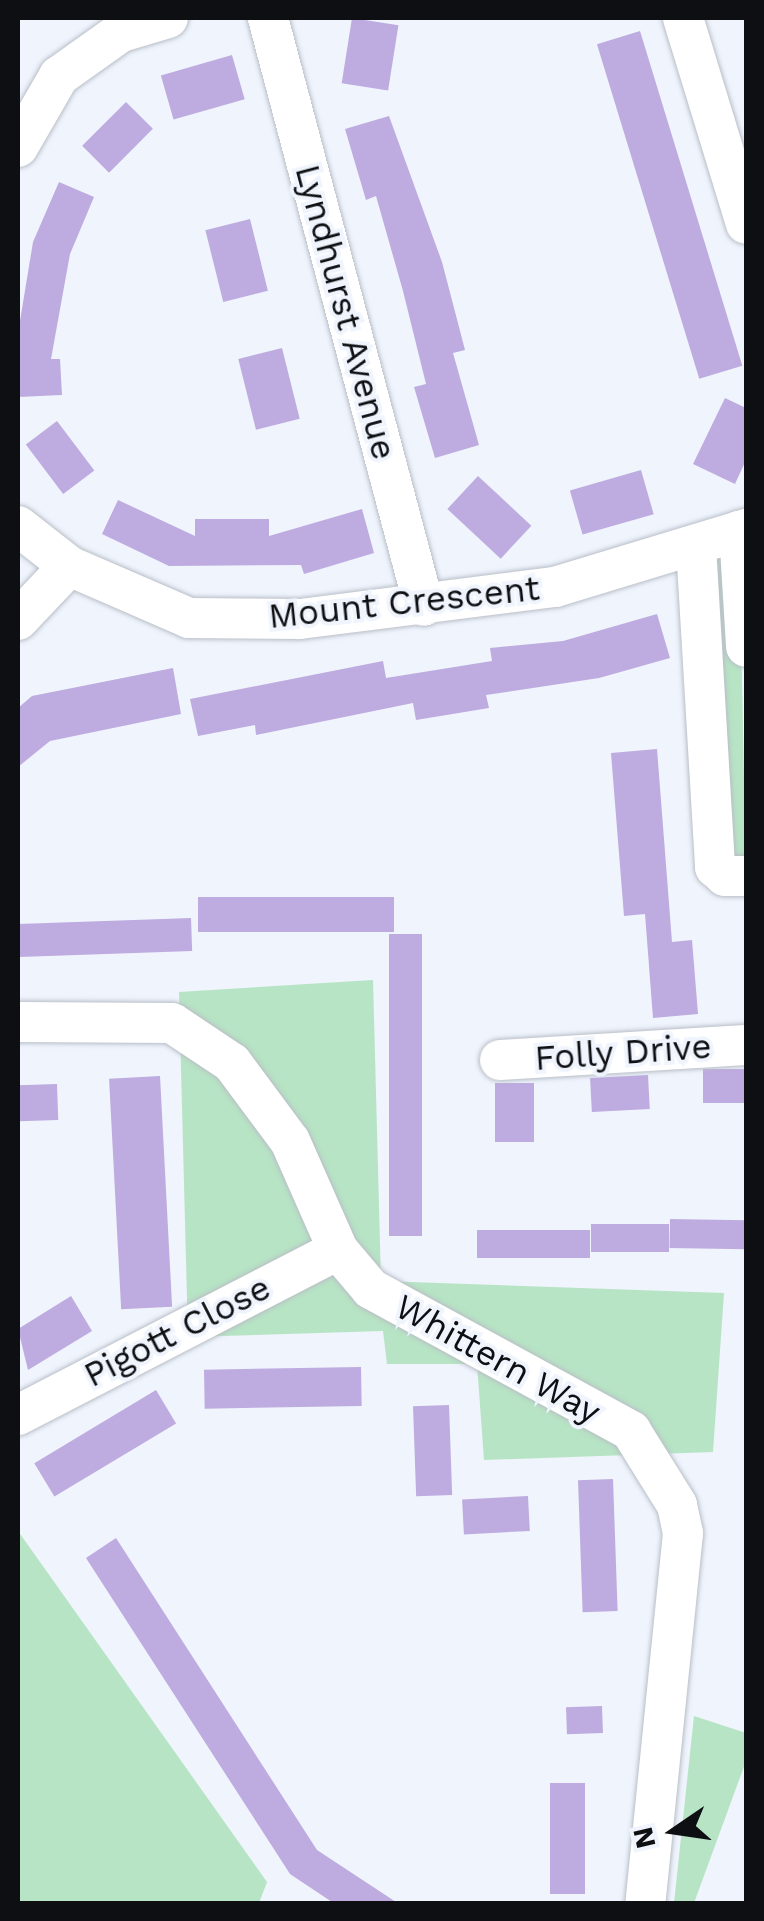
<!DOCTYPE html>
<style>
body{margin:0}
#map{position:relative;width:764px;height:1921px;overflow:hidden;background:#eff4fd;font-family:"Work Sans",sans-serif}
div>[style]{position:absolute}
.green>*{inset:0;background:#b7e4c4}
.building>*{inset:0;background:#beabe0;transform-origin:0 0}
.roads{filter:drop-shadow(0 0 2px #b9bec7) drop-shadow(0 0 2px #b9bec7)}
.minor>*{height:40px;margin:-20px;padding:0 20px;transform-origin:20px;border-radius:20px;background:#fff}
span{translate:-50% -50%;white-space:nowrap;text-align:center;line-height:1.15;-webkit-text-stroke:8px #eff4fd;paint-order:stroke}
.street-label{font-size:35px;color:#0e0f12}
.frame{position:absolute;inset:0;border:20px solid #0e0f12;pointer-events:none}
.north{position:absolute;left:624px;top:1781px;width:100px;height:100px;-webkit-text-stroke:8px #eff4fd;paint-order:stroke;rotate:257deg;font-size:28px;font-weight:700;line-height:40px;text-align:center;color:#0e0f12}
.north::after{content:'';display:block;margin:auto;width:35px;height:45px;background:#0e0f12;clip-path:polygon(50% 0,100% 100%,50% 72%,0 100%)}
</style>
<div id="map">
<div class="green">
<i style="clip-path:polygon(739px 531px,746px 876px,725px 876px,696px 546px)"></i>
<i style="clip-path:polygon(373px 980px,381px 1281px,724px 1293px,713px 1452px,484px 1460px,477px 1364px,387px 1364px,383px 1331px,188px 1337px,179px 992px)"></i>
<i style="clip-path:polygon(18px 1531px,267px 1882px,259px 1903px,18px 1903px)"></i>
<i style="clip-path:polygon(694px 1716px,746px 1733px,746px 1761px,694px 1903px,674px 1903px)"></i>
</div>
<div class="building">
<i style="left:352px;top:18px;width:47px;height:66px;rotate:9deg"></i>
<i style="left:640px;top:31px;width:350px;height:45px;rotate:73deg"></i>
<i style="left:232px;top:55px;width:46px;height:74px;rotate:74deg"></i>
<i style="left:126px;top:102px;width:38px;height:62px;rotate:45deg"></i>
<i style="clip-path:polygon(389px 116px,442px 262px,465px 350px,453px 353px,479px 445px,435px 458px,414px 387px,426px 384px,403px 291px,376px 196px,366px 200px,345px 129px)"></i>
<i style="clip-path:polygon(59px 182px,94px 197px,70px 254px,51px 359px,60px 359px,62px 395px,18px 397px,18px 333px,33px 242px)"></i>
<i style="left:250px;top:219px;width:74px;height:46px;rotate:76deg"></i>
<i style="left:282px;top:348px;width:73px;height:45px;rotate:76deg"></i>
<i style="clip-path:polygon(725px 398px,746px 408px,746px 460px,735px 484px,693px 464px)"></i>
<i style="left:57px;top:421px;width:62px;height:39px;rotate:53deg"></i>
<i style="left:641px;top:470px;width:46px;height:74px;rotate:74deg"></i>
<i style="left:478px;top:476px;width:73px;height:45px;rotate:43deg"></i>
<i style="clip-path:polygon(118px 500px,195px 536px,195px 519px,269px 519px,269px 536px,362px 509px,374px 553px,304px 574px,301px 565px,169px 566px,102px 534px)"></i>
<i style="clip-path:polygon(657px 614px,670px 658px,599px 678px,486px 695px,489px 708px,416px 720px,413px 703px,256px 735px,255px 725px,198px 736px,190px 699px,383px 661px,386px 678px,492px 661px,490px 648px,563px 641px)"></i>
<i style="clip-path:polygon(173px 668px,181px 714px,50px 741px,18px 767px,18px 708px,32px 696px)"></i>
<i style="clip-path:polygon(657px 749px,672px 942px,692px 940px,698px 1014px,653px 1018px,645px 914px,624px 916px,611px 753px)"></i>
<i style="left:394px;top:897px;width:35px;height:196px;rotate:90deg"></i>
<i style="left:191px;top:918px;width:33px;height:173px;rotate:88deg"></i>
<i style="left:389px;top:934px;width:33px;height:302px"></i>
<i style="left:746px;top:1069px;width:34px;height:43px;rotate:90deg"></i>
<i style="left:648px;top:1075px;width:34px;height:58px;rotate:87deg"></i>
<i style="left:160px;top:1076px;width:231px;height:51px;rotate:87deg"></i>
<i style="left:495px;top:1083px;width:39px;height:59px"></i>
<i style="left:57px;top:1084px;width:36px;height:39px;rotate:88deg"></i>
<i style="left:670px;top:1219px;width:76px;height:29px;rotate:1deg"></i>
<i style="left:591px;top:1224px;width:78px;height:28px"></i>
<i style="left:477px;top:1230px;width:113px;height:28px"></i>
<i style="clip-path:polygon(71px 1296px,92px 1331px,28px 1370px,18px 1329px)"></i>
<i style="left:361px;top:1367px;width:39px;height:157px;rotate:89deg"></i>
<i style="left:156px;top:1390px;width:39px;height:142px;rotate:59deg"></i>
<i style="left:449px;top:1405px;width:90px;height:36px;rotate:88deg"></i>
<i style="left:613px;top:1479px;width:132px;height:35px;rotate:88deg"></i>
<i style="left:528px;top:1496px;width:35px;height:66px;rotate:87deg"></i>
<i style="clip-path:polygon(116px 1538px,317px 1850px,399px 1904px,335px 1904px,290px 1874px,86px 1558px)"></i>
<i style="left:602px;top:1706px;width:27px;height:36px;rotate:88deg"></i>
<i style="left:550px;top:1783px;width:35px;height:111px"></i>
</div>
<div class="roads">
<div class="minor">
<i style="left:268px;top:18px;width:608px;rotate:75.14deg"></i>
<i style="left:683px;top:18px;width:215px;rotate:73deg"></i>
<i style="left:18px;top:147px;width:82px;rotate:-60deg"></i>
<i style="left:59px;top:76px;width:76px;rotate:-35.4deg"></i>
<i style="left:121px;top:32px;width:49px;rotate:-16.6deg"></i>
<i style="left:18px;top:526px;width:65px;rotate:38.1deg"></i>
<i style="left:69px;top:566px;width:131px;rotate:23.4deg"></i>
<i style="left:189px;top:618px;width:111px;rotate:0.5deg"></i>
<i style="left:300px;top:619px;width:257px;rotate:-7.2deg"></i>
<i style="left:555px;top:587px;width:200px;rotate:-16.9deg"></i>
<i style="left:739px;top:531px;width:116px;rotate:86.5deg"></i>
<i style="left:696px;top:546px;width:322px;rotate:86.6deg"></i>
<i style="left:715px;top:867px;width:13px;rotate:42deg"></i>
<i style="left:725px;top:876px;width:21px"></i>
<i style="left:18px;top:620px;width:74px;rotate:-46.6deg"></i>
<i style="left:18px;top:1022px;width:154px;rotate:0.4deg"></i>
<i style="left:172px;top:1023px;width:72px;rotate:33.7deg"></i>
<i style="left:232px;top:1063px;width:97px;rotate:53.4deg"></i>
<i style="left:290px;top:1141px;width:119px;rotate:66.2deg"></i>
<i style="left:338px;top:1250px;width:51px;rotate:49.8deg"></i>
<i style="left:371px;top:1289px;width:296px;rotate:28.6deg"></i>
<i style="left:631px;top:1431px;width:87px;rotate:58.1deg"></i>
<i style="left:677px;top:1505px;width:29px;rotate:78deg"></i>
<i style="left:683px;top:1533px;width:373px;rotate:95.8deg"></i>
<i style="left:500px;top:1060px;width:246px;rotate:-3.5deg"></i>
<i style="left:18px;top:1415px;width:360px;rotate:-27.3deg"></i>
</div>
</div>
<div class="street-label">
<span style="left:346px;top:312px;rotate:75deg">Lyndhurst Avenue</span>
<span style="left:404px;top:602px;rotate:-6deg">Mount Crescent</span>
<span style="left:623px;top:1052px;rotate:-4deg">Folly Drive</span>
<span style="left:177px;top:1331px;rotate:-27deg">Pigott Close</span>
<span style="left:498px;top:1359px;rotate:29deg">Whittern Way</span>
</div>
<div class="frame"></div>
<div class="north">N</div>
</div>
